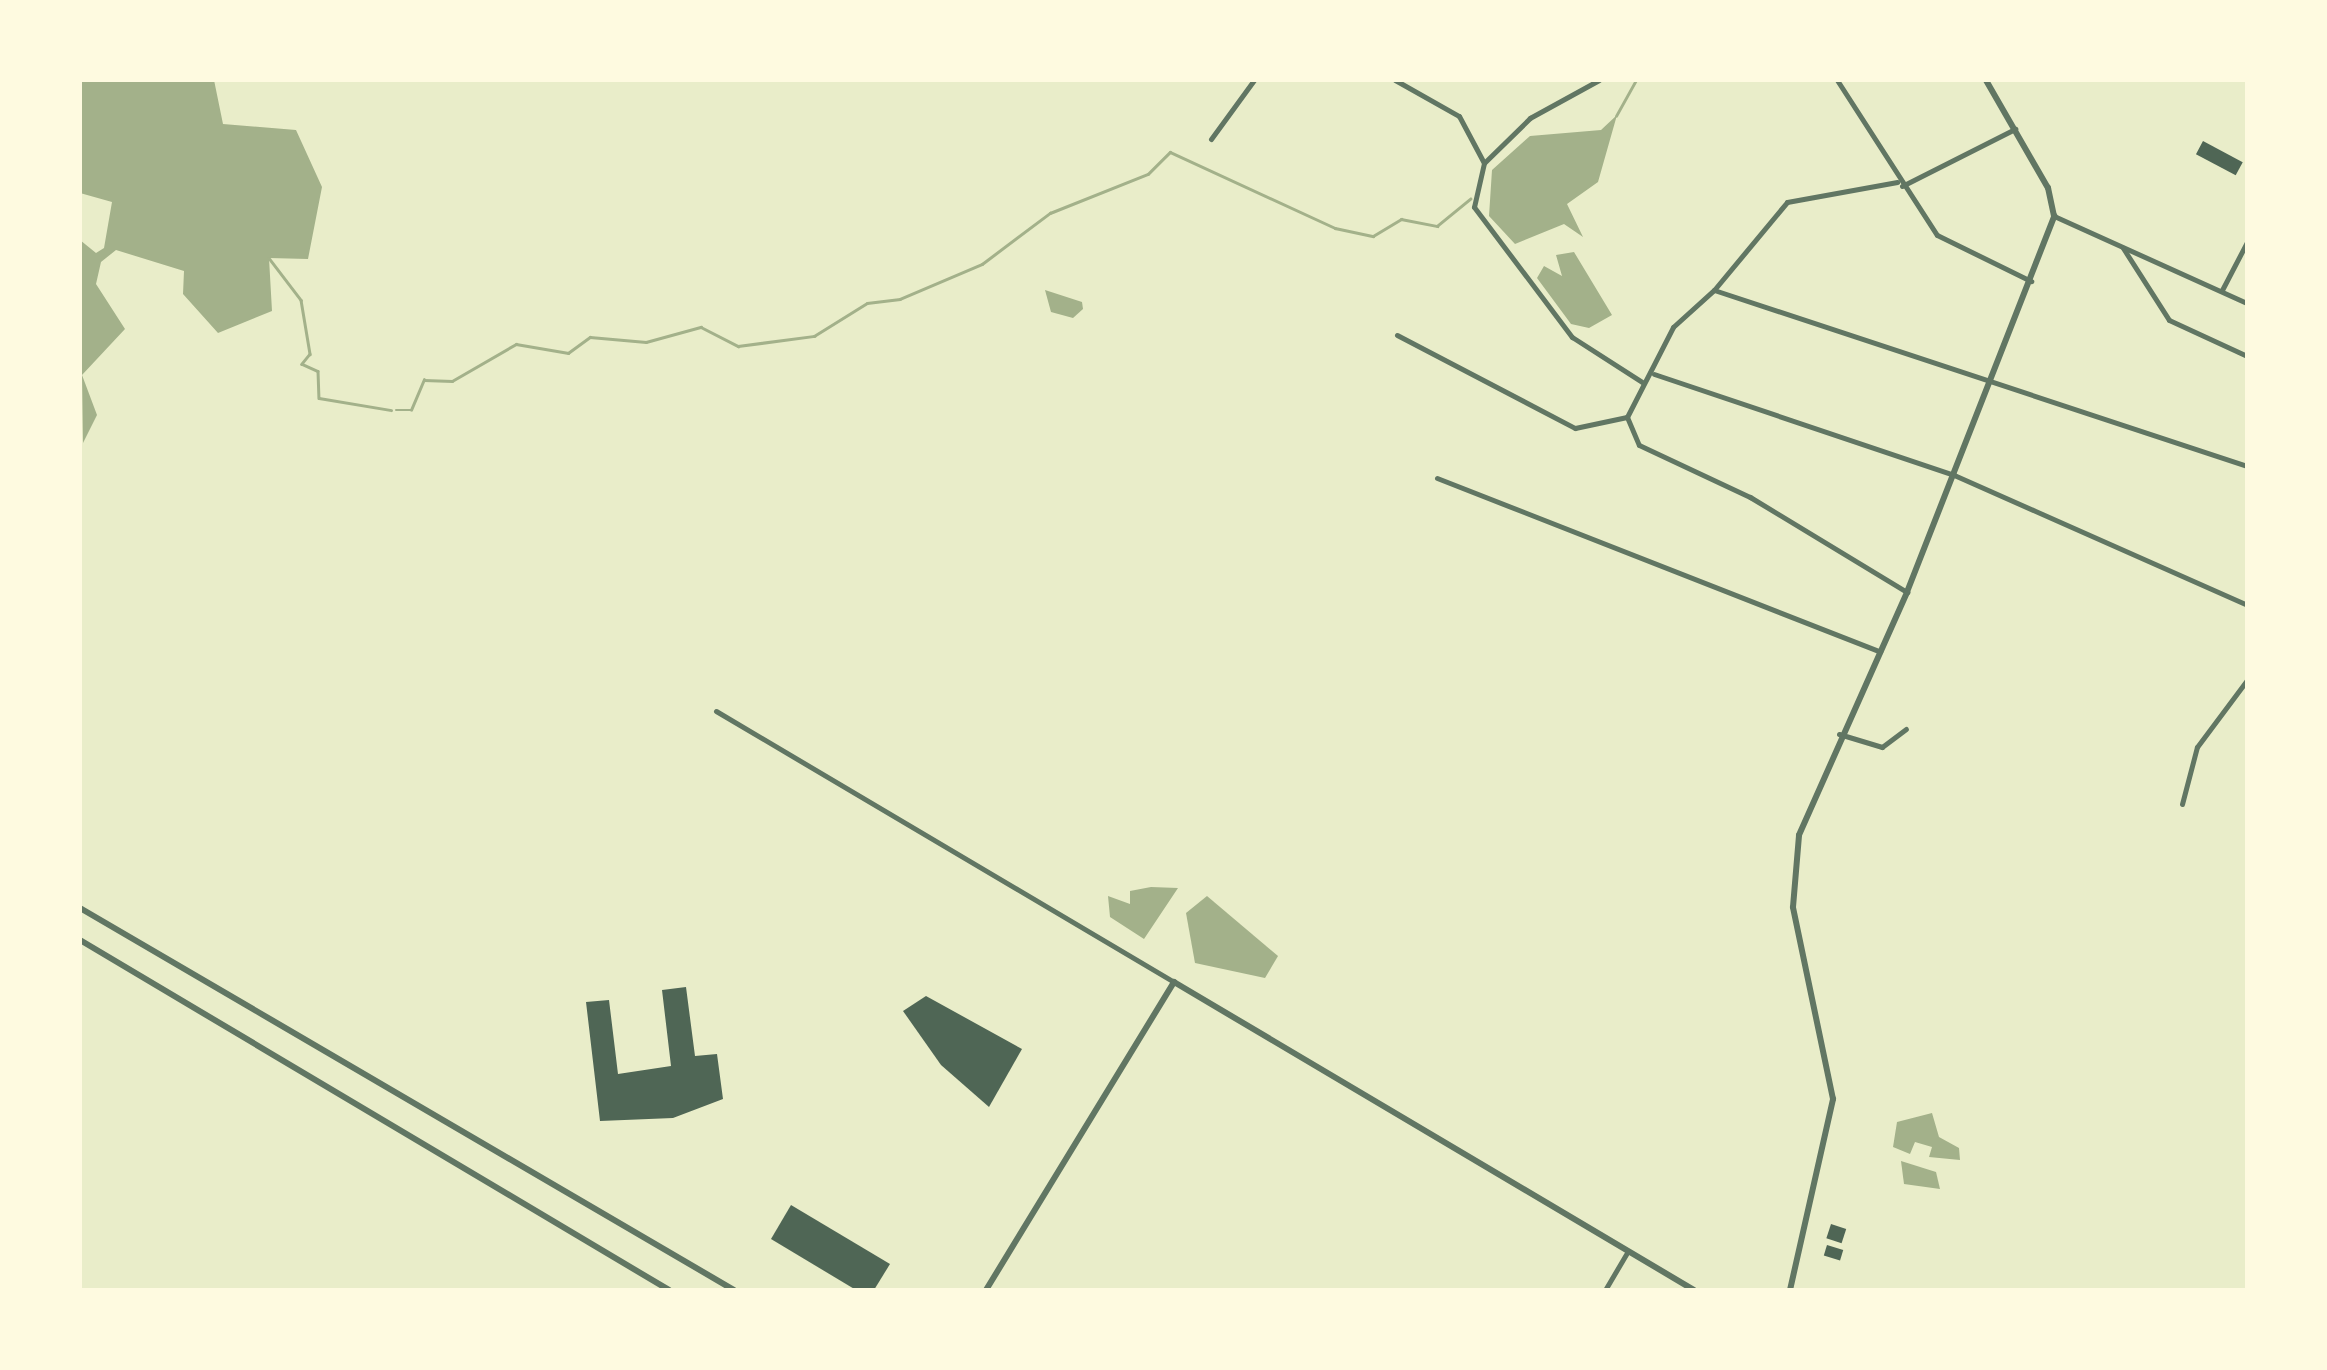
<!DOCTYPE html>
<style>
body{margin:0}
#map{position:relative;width:2327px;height:1370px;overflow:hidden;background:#e9edc9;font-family:"Fira Sans",sans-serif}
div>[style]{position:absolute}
.water>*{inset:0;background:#a3b18a}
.stream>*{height:2.5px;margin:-1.25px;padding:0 1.25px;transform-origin:1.25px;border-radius:1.25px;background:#a3b18a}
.building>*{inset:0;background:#4f6655;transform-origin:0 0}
.minor>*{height:5px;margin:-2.5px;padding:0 2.5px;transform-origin:2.5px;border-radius:2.5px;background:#617663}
.tertiary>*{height:6px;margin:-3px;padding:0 3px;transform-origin:3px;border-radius:3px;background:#617663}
span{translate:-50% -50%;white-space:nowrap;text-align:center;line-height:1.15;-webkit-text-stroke:10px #fefae0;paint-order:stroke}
.frame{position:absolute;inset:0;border:82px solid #fefae0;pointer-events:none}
</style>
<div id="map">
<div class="water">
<i style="clip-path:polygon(80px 80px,214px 80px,223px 124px,296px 130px,322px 187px,308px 259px,269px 258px,272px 311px,218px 333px,183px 294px,184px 271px,116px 250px,101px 262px,96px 284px,125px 329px,82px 375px,97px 415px,83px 443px,80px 240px,96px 253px,104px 248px,112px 202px,80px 193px)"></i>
<i style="clip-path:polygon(1617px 115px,1598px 182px,1567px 204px,1583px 237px,1564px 224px,1515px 244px,1489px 216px,1492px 170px,1530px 136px,1601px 130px)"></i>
<i style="clip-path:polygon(1574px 252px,1612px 315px,1589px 328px,1571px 324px,1537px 278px,1544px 266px,1562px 276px,1556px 255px)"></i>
<i style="clip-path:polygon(1045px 290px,1082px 302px,1083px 309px,1073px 318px,1051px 312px)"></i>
<i style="clip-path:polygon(1151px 887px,1178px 888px,1144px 939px,1110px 917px,1108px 896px,1130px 904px,1130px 891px)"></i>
<i style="clip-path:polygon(1207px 896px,1278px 956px,1265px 978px,1195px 963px,1186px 913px)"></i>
<i style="clip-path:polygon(1932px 1113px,1939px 1137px,1959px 1148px,1960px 1160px,1929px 1157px,1932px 1147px,1915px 1142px,1910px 1154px,1893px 1147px,1897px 1122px)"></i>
<i style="clip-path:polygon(1901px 1161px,1936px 1172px,1940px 1189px,1904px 1184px)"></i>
</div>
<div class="stream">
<i style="left:1616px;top:116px;width:41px;rotate:-60.9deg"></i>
<i style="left:269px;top:258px;width:53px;rotate:52.7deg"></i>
<i style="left:301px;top:300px;width:55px;rotate:80.5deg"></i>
<i style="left:310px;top:354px;width:13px;rotate:129deg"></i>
<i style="left:302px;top:364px;width:17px;rotate:24deg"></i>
<i style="left:318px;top:371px;width:27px;rotate:88deg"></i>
<i style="left:319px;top:398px;width:73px;rotate:9.5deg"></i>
<i style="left:396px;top:410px;width:15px"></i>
<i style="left:411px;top:410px;width:33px;rotate:-67deg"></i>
<i style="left:424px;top:380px;width:28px;rotate:2deg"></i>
<i style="left:452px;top:381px;width:74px;rotate:-30deg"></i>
<i style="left:516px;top:344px;width:53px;rotate:9.8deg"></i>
<i style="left:568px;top:353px;width:27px;rotate:-36deg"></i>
<i style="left:590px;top:337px;width:56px;rotate:5.1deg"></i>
<i style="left:646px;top:342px;width:57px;rotate:-15.3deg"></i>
<i style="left:701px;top:327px;width:42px;rotate:27.2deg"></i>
<i style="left:738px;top:346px;width:77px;rotate:-7.5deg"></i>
<i style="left:814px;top:336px;width:62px;rotate:-31.9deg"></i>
<i style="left:867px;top:303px;width:33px;rotate:-7deg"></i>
<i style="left:900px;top:299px;width:89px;rotate:-23.1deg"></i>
<i style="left:982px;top:264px;width:85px;rotate:-36.9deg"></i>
<i style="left:1050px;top:213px;width:105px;rotate:-21.7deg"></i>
<i style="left:1148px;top:174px;width:31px;rotate:-45deg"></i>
<i style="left:1170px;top:152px;width:182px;rotate:24.7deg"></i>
<i style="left:1335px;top:228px;width:39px;rotate:12deg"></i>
<i style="left:1373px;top:236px;width:33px;rotate:-31deg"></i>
<i style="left:1401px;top:219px;width:37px;rotate:11deg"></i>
<i style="left:1437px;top:226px;width:43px;rotate:-39.3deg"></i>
</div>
<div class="building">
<i style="left:2203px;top:141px;width:45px;height:15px;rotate:28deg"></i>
<i style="clip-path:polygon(686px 987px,695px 1056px,717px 1054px,723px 1099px,673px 1118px,600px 1121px,586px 1002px,609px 1000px,618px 1074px,671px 1066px,662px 990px)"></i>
<i style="clip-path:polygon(926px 996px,1022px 1049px,989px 1107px,941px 1065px,903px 1011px)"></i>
<i style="clip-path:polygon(791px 1205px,890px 1264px,874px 1290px,856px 1290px,771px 1239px)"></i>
<i style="left:1831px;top:1224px;width:16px;height:15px;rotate:18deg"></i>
<i style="left:1827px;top:1245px;width:17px;height:11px;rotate:17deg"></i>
</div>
<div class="minor">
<i style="left:1395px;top:80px;width:73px;rotate:29.4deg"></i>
<i style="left:1459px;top:116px;width:53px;rotate:62deg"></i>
<i style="left:1599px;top:80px;width:79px;rotate:151.2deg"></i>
<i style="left:1530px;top:118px;width:64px;rotate:135.6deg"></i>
<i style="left:1484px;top:163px;width:45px;rotate:102.8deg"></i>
<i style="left:1474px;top:207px;width:163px;rotate:53deg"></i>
<i style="left:1572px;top:337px;width:83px;rotate:32.7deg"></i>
<i style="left:1837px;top:80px;width:184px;rotate:57.2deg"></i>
<i style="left:1937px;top:235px;width:105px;rotate:26.1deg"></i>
<i style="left:1211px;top:139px;width:73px;rotate:-53.9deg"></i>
<i style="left:1902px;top:186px;width:127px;rotate:-26.8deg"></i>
<i style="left:2054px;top:216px;width:212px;rotate:24.3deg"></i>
<i style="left:2123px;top:248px;width:85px;rotate:57.4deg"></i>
<i style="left:2169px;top:320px;width:86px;rotate:24.8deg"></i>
<i style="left:1714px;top:290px;width:561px;rotate:18.27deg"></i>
<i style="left:1714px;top:290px;width:114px;rotate:-50.3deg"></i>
<i style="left:1787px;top:202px;width:112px;rotate:-10.3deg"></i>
<i style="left:2222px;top:290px;width:54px;rotate:-62.5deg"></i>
<i style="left:1397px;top:335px;width:201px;rotate:27.6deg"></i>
<i style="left:1575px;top:428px;width:53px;rotate:-11.9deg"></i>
<i style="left:1654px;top:374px;width:317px;rotate:18.6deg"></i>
<i style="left:1954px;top:475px;width:321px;rotate:23.9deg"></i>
<i style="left:1627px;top:417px;width:30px;rotate:67deg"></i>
<i style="left:1639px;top:445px;width:123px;rotate:25.1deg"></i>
<i style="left:1750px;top:497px;width:184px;rotate:31.2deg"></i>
<i style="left:1627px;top:417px;width:101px;rotate:-62.9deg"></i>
<i style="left:1673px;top:327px;width:55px;rotate:-42.1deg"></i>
<i style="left:1437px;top:478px;width:476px;rotate:21.4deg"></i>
<i style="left:716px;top:711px;width:532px;rotate:30.61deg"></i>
<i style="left:1839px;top:734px;width:45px;rotate:16.8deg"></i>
<i style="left:1882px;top:747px;width:30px;rotate:-37deg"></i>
<i style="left:2182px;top:804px;width:59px;rotate:-75.3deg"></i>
<i style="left:2197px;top:747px;width:84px;rotate:-53.3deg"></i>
<i style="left:1605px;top:1290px;width:45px;rotate:-59.5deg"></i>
</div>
<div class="tertiary">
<i style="left:80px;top:908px;width:757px;rotate:30.29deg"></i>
<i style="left:80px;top:940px;width:685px;rotate:30.72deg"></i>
<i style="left:986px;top:1290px;width:361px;rotate:-58.6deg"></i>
<i style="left:1174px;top:982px;width:604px;rotate:30.64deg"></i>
<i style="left:1790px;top:1290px;width:196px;rotate:-77.3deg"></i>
<i style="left:1833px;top:1099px;width:196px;rotate:-101.8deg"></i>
<i style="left:1793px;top:907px;width:72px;rotate:-85.2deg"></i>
<i style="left:1799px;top:835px;width:266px;rotate:-66deg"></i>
<i style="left:1907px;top:592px;width:404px;rotate:-68.6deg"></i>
<i style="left:2054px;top:216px;width:29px;rotate:-102deg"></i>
<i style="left:2048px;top:188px;width:125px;rotate:-119.9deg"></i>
</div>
<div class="frame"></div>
</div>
